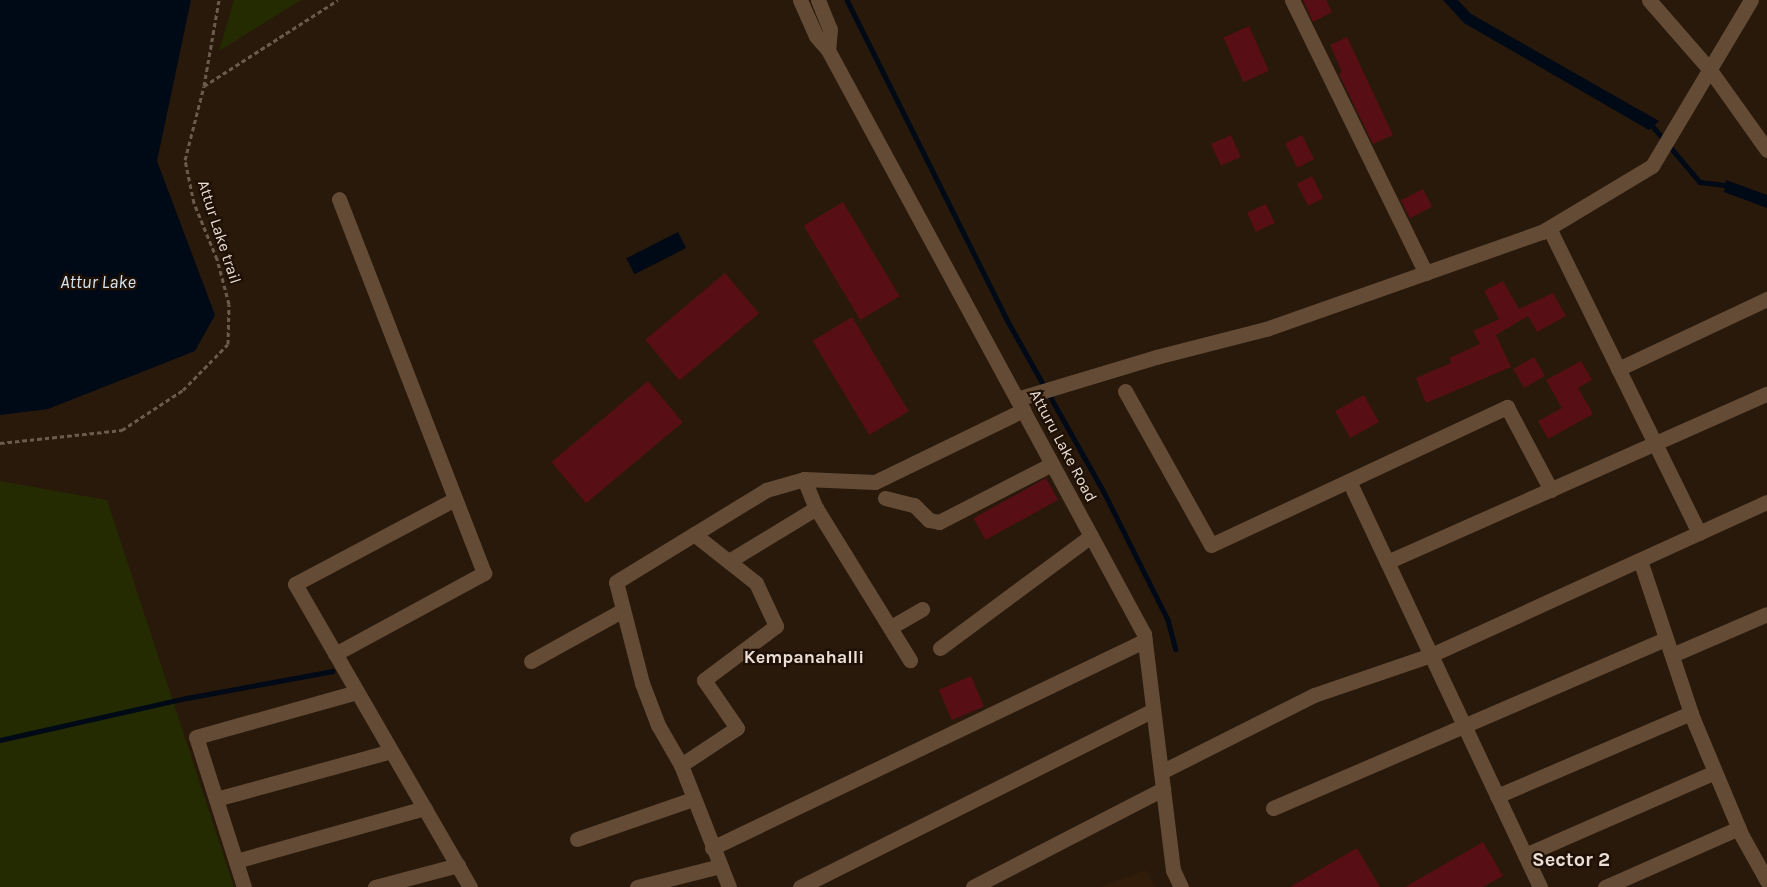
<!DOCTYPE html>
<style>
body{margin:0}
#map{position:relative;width:1767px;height:887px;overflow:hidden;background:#28190b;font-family:Karla,sans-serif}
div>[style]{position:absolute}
.built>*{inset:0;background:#311c0a}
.green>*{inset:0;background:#242b00}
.water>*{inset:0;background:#000916;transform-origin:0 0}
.stream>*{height:4.5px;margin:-2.25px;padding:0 2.25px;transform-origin:2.25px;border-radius:2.25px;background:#000916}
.building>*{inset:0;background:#570f15;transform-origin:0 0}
.path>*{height:3px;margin-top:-1.5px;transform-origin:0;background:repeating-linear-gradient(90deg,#695b4f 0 4.5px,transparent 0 7.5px)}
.minor>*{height:15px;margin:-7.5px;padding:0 7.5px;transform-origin:7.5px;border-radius:7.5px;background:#644b36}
span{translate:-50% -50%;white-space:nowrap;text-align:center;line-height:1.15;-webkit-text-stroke:4.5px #1e1004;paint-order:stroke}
.street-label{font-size:16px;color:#eaded6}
.water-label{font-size:18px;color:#d3e4f2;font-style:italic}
.neighbourhood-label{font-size:18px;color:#eaded6;font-weight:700}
.quarter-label{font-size:20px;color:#eaded6;font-weight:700}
</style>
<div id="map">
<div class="built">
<i style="clip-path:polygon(1146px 870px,1155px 887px,1100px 887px)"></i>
</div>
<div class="green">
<i style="clip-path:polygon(234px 0,301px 0,219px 51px)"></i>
<i style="clip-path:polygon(0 481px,107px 500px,234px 887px,0 887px)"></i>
</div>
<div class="water">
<i style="clip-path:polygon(0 0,191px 0,157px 161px,215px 315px,195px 351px,48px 409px,0 415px)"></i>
<i style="clip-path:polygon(1443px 0,1458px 0,1471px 14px,1659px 121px,1649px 130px,1464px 23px)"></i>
<i style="clip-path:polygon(1726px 180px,1767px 195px,1767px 208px,1724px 192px)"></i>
<i style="left:678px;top:232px;width:18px;height:58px;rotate:63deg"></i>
</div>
<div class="stream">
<i style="left:847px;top:0;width:356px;rotate:63.4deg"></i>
<i style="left:1006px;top:318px;width:200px;rotate:60.6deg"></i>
<i style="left:1104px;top:492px;width:143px;rotate:63.4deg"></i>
<i style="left:1168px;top:620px;width:30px;rotate:75deg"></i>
<i style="left:1650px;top:123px;width:77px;rotate:49.7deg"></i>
<i style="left:1700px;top:182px;width:31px;rotate:7deg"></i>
<i style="left:0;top:740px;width:192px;rotate:-12.7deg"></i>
<i style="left:187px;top:698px;width:148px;rotate:-10.5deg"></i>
</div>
<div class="building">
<i style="clip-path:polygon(1303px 0,1326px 0,1332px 12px,1313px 22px)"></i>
<i style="left:1249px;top:26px;width:49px;height:28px;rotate:66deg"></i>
<i style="clip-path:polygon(1347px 37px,1393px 135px,1373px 144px,1339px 74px,1342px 72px,1330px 45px)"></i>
<i style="left:1231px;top:135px;width:24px;height:22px;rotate:66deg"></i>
<i style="left:1302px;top:135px;width:27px;height:19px;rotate:63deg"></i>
<i style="left:1312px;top:176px;width:25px;height:17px;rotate:63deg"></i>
<i style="left:1423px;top:189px;width:20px;height:25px;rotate:63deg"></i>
<i style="left:843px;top:202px;width:110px;height:46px;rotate:59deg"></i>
<i style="left:1266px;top:204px;width:21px;height:21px;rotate:65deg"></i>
<i style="left:725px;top:273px;width:53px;height:104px;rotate:50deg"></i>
<i style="clip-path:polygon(1503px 281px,1519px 309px,1553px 293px,1566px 316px,1537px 332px,1528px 316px,1496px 335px,1511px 367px,1426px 403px,1416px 378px,1451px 363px,1449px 358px,1480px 344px,1473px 331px,1499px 319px,1484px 291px)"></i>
<i style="left:852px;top:317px;width:110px;height:46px;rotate:59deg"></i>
<i style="left:1534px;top:357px;width:22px;height:24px;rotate:60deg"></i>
<i style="clip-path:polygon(1581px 361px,1592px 380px,1578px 388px,1593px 414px,1548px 439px,1538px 421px,1562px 408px,1546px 380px)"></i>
<i style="left:648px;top:381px;width:54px;height:126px;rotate:50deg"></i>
<i style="left:1364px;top:395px;width:31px;height:33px;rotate:61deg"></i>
<i style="left:1046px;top:478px;width:25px;height:83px;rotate:61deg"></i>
<i style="left:971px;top:676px;width:33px;height:35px;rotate:67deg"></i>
<i style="clip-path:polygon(1483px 842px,1503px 876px,1483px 887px,1405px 887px)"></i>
<i style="clip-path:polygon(1357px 848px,1380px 887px,1290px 887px)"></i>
</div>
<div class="path">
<i style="left:204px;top:86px;width:159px;rotate:-32.7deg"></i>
<i style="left:0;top:443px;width:123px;rotate:-6.1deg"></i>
<i style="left:122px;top:430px;width:73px;rotate:-33.3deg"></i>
<i style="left:183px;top:390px;width:64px;rotate:-45.6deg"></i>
<i style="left:228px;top:344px;width:40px;rotate:-88.6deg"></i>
<i style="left:229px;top:304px;width:47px;rotate:-104.9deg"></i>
<i style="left:217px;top:259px;width:61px;rotate:-112.3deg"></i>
<i style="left:194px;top:203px;width:44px;rotate:-101.8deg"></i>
<i style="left:185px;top:160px;width:76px;rotate:-75.6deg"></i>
<i style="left:204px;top:86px;width:87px;rotate:-80.1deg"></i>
</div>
<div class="minor">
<i style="left:800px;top:0;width:39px;rotate:66deg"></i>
<i style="left:816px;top:36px;width:18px;rotate:49deg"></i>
<i style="left:828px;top:50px;width:664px;rotate:61.58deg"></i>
<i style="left:1144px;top:634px;width:238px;rotate:83deg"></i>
<i style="left:1173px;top:870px;width:19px;rotate:65deg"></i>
<i style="left:818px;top:0;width:31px;rotate:68deg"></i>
<i style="left:830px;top:29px;width:21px;rotate:95deg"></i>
<i style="left:1292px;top:0;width:304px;rotate:63.9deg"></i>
<i style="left:1649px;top:0;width:93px;rotate:48.9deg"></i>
<i style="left:1710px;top:70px;width:98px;rotate:54.5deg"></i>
<i style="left:1549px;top:228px;width:340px;rotate:63.8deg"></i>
<i style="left:1618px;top:369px;width:165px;rotate:-25.2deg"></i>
<i style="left:1125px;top:391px;width:176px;rotate:60.8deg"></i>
<i style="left:1211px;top:545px;width:327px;rotate:-25deg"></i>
<i style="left:1507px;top:407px;width:94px;rotate:62.1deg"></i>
<i style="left:1017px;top:399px;width:145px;rotate:-16.8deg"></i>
<i style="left:1156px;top:357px;width:114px;rotate:-14.3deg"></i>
<i style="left:1266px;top:329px;width:293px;rotate:-19.4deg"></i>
<i style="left:1542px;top:232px;width:128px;rotate:-31deg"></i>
<i style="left:1652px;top:166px;width:193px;rotate:-59.2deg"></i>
<i style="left:804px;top:479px;width:31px;rotate:68deg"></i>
<i style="left:1349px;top:481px;width:449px;rotate:64.8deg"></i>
<i style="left:885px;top:498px;width:30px;rotate:14deg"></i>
<i style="left:914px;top:505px;width:21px;rotate:45deg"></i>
<i style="left:929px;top:520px;width:10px;rotate:11deg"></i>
<i style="left:939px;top:522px;width:120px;rotate:-27.2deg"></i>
<i style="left:455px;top:499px;width:181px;rotate:152deg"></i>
<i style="left:295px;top:584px;width:350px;rotate:60deg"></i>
<i style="left:1640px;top:560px;width:168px;rotate:71.6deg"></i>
<i style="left:1693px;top:719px;width:127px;rotate:67.3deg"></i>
<i style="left:1742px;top:836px;width:51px;rotate:60.9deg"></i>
<i style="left:729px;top:561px;width:102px;rotate:-31.3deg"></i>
<i style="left:816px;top:508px;width:179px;rotate:58.3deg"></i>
<i style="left:1387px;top:562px;width:415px;rotate:-23.9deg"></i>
<i style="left:891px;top:627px;width:36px;rotate:-30deg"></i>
<i style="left:940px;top:648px;width:188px;rotate:-36.6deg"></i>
<i style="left:335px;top:654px;width:170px;rotate:-28.5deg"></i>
<i style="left:484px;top:573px;width:401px;rotate:-111.2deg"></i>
<i style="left:1672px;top:655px;width:103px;rotate:-23.3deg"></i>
<i style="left:531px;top:661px;width:105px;rotate:-29deg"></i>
<i style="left:681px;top:765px;width:67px;rotate:-33.5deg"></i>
<i style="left:737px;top:728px;width:58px;rotate:-124.5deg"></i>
<i style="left:704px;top:680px;width:90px;rotate:-36.9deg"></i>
<i style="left:776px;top:626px;width:47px;rotate:-114.9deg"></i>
<i style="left:756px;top:583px;width:79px;rotate:-141.7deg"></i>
<i style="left:1161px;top:772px;width:171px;rotate:-26.7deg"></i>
<i style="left:1314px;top:695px;width:124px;rotate:-18.9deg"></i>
<i style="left:1431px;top:655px;width:369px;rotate:-24.5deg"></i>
<i style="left:1497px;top:796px;width:211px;rotate:-23.2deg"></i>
<i style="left:216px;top:799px;width:181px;rotate:-15.3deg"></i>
<i style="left:1273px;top:808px;width:428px;rotate:-23.3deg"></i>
<i style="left:577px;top:839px;width:123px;rotate:-19deg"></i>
<i style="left:712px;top:848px;width:480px;rotate:-25.6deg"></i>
<i style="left:1525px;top:855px;width:207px;rotate:-23.6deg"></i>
<i style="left:236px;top:861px;width:196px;rotate:-15.7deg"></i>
<i style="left:244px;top:887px;width:157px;rotate:-107.7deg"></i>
<i style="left:196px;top:737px;width:167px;rotate:-15.6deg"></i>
<i style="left:375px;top:887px;width:86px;rotate:-14.8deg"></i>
<i style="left:637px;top:887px;width:86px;rotate:-14.2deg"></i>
<i style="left:729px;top:887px;width:131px;rotate:-111.5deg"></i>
<i style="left:681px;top:765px;width:46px;rotate:-119.9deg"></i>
<i style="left:658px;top:725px;width:45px;rotate:-110.9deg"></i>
<i style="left:642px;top:683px;width:104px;rotate:-104.4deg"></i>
<i style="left:616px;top:582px;width:176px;rotate:-31.5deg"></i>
<i style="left:766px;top:490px;width:40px;rotate:-16deg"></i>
<i style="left:804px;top:479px;width:71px;rotate:2.4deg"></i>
<i style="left:875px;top:482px;width:165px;rotate:-25.9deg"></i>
<i style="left:800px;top:887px;width:395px;rotate:-26.6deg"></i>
<i style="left:973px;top:887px;width:214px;rotate:-27.3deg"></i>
<i style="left:1605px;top:887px;width:146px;rotate:-23.8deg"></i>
</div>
<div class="street-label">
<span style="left:219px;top:232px;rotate:72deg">Attur Lake trail</span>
<span style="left:1063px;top:446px;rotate:62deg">Atturu Lake Road</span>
</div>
<div class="water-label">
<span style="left:98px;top:282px">Attur Lake</span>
</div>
<div class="neighbourhood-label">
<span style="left:804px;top:657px">Kempanahalli</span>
</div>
<div class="quarter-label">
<span style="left:1571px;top:859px">Sector 2</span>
</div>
</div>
